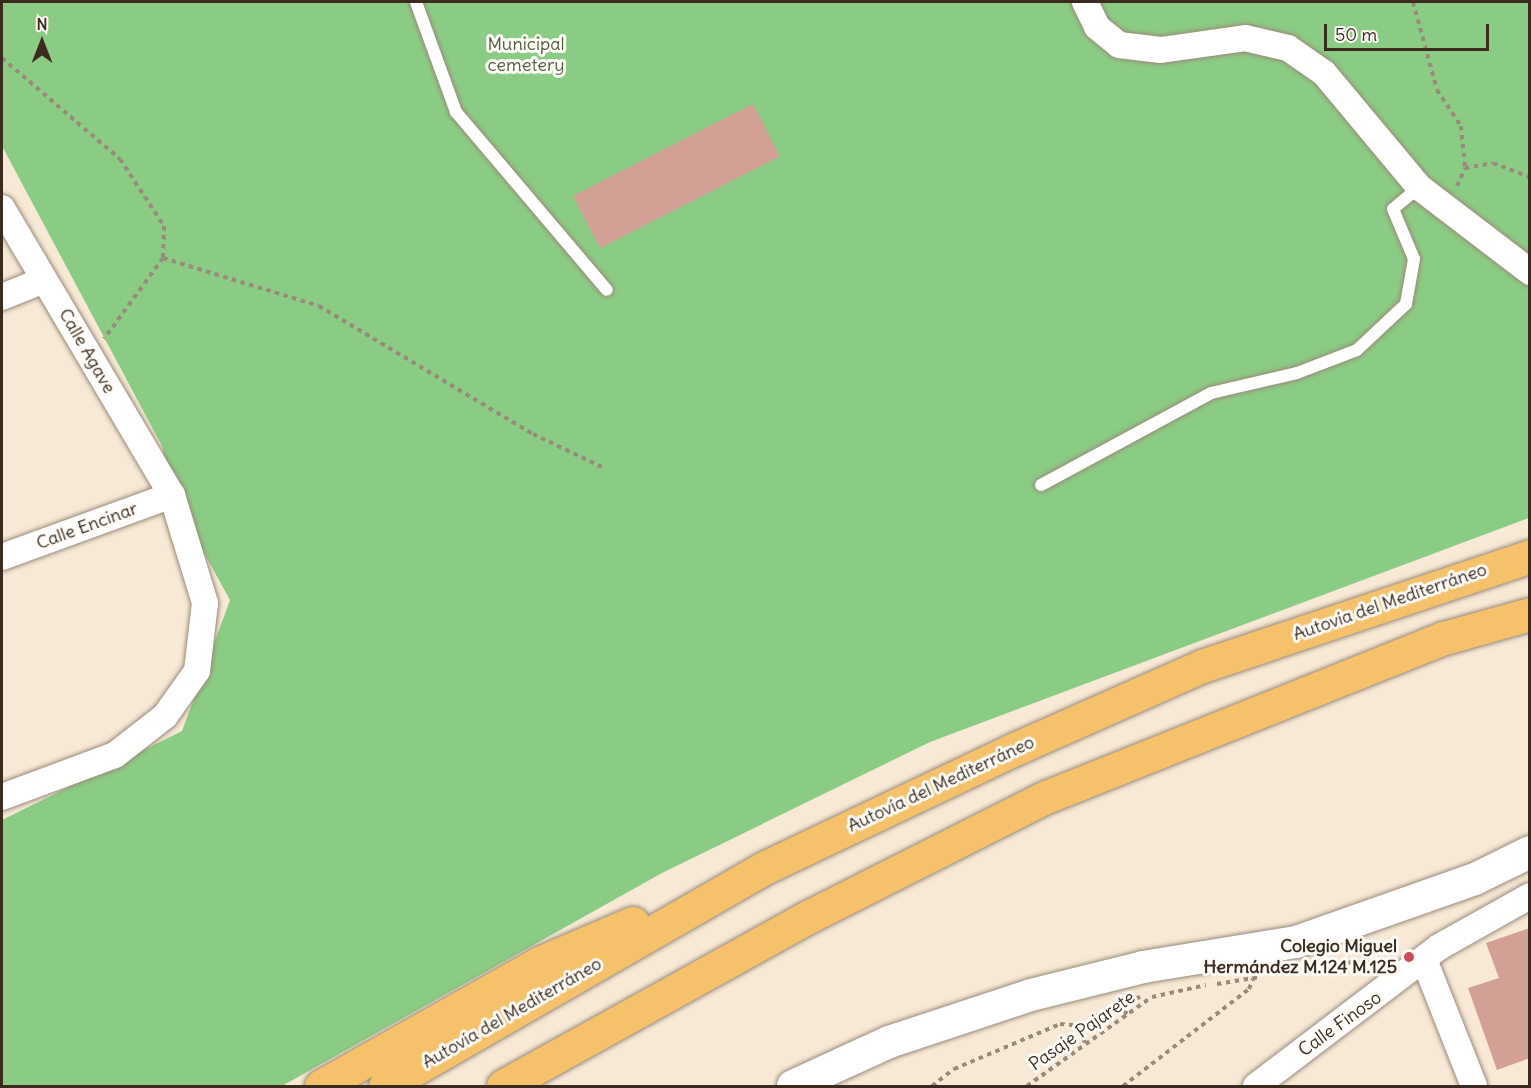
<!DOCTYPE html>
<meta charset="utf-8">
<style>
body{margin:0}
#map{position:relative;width:1531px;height:1088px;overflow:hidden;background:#f7e9d5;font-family:Delius,sans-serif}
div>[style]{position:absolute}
.green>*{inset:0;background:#8bcc84}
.building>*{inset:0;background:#d2a095;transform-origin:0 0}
.path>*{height:4px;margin-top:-2px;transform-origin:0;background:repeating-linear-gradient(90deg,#998a7a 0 4.5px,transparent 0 9px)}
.roads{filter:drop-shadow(0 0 2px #998a7a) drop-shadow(0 0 2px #998a7a)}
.service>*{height:12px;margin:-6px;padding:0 6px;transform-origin:6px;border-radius:6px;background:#fff}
.minor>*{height:26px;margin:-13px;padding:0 13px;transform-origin:13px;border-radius:13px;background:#fff}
.tertiary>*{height:32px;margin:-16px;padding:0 16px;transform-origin:16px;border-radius:16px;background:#fff}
.motorway>*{height:33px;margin:-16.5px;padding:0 16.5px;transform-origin:16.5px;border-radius:16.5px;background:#f6c16b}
.dots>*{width:16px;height:16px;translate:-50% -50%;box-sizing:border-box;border:3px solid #fdfcf7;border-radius:50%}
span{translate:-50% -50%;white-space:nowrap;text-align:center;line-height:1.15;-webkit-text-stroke:6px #fdfcf7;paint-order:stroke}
.park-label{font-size:18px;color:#535b3d}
.street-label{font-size:18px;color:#3b2a1e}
.poi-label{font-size:18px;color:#3b2a1e;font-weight:700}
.right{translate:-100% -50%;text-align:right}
.frame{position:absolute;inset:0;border:3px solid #3b2a1e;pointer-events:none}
.north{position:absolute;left:12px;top:12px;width:60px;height:60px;-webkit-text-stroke:4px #fdfcf7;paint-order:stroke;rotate:0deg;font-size:16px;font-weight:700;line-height:24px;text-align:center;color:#3b2a1e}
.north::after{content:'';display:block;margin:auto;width:21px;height:27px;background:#3b2a1e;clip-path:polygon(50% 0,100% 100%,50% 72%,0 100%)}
.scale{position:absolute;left:1324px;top:24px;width:165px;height:27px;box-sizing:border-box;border:3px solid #3b2a1e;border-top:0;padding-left:8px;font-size:18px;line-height:21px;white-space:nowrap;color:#3b2a1e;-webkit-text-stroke:4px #fdfcf7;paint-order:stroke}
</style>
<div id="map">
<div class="green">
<i style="clip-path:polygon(2px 2px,1529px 2px,1529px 518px,930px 742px,662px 873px,282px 1086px,2px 1086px,2px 820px,182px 731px,230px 600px,172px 495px,162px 446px,2px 146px)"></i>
</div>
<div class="building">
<i style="left:753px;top:104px;width:59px;height:202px;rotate:63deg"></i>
<i style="clip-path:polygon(1530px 928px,1530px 1058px,1497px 1070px,1468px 988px,1499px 978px,1486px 943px)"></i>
</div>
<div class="path">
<i style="left:1413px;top:2px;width:91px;rotate:74.7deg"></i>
<i style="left:1437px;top:90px;width:43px;rotate:56.3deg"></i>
<i style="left:1461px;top:126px;width:42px;rotate:84.6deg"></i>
<i style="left:2px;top:58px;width:155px;rotate:40.6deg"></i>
<i style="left:120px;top:159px;width:80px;rotate:56.7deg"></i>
<i style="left:164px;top:226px;width:32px;rotate:92deg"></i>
<i style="left:163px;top:258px;width:100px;rotate:126.1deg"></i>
<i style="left:1457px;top:186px;width:20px;rotate:-66deg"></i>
<i style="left:1465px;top:168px;width:28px;rotate:-10deg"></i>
<i style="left:1493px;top:163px;width:40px;rotate:21deg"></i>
<i style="left:163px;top:258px;width:163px;rotate:17.1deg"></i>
<i style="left:319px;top:306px;width:249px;rotate:30.9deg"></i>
<i style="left:533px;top:434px;width:76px;rotate:25.6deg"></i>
<i style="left:1321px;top:962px;width:58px;rotate:1deg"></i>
<i style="left:1217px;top:984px;width:43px;rotate:-9.5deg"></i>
<i style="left:1127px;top:1014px;width:6px;rotate:-135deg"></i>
<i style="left:1123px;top:1010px;width:29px;rotate:168deg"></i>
<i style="left:1095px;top:1016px;width:49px;rotate:-22.9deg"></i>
<i style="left:932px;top:1086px;width:28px;rotate:-38deg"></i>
<i style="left:954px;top:1069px;width:115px;rotate:-23deg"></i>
<i style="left:1060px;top:1024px;width:13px;rotate:4deg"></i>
<i style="left:1073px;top:1025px;width:21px;rotate:55deg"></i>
<i style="left:1027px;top:1086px;width:153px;rotate:-35.5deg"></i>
<i style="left:1152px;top:997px;width:55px;rotate:-12.5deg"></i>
<i style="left:1123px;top:1086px;width:159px;rotate:-37.6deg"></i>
<i style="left:1249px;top:989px;width:11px;rotate:-68deg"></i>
</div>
<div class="roads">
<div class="service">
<i style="left:416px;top:2px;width:117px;rotate:70deg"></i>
<i style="left:456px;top:112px;width:233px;rotate:49.7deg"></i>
<i style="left:1041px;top:485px;width:193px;rotate:-28.4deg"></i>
<i style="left:1211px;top:393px;width:88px;rotate:-13.1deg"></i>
<i style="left:1297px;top:373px;width:64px;rotate:-21deg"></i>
<i style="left:1357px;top:350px;width:67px;rotate:-43.2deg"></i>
<i style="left:1406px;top:304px;width:46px;rotate:-79.9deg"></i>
<i style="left:1414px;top:259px;width:54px;rotate:-112.8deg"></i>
<i style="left:1393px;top:209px;width:34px;rotate:-40deg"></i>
</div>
<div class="minor">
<i style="left:1085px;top:2px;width:28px;rotate:64deg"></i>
<i style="left:1097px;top:27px;width:28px;rotate:39deg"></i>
<i style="left:1119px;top:45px;width:42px;rotate:6.8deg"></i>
<i style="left:1161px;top:50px;width:85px;rotate:-8.1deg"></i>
<i style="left:1245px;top:38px;width:44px;rotate:13.1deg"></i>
<i style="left:1288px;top:48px;width:44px;rotate:34.8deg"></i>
<i style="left:1324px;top:73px;width:148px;rotate:50.2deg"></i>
<i style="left:1419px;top:187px;width:140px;rotate:37.4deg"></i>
<i style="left:2px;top:208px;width:334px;rotate:59.4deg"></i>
<i style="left:172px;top:495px;width:113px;rotate:73deg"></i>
<i style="left:205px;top:603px;width:68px;rotate:96.7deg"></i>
<i style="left:197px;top:671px;width:55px;rotate:125.4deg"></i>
<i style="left:165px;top:716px;width:63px;rotate:142deg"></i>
<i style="left:115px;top:755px;width:121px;rotate:159.6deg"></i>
<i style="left:2px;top:297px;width:45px;rotate:-22deg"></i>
<i style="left:2px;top:557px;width:181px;rotate:-20deg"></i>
<i style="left:1425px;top:962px;width:133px;rotate:68.4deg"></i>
<i style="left:1256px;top:1086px;width:230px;rotate:-37.2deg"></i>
<i style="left:1439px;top:947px;width:104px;rotate:-29.3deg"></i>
</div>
<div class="tertiary">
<i style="left:793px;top:1086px;width:106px;rotate:-24.6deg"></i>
<i style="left:889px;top:1042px;width:150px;rotate:-18.3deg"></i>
<i style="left:1031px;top:995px;width:115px;rotate:-14deg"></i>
<i style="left:1143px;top:967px;width:155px;rotate:-9.3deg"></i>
<i style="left:1296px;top:942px;width:190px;rotate:-19.4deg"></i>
<i style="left:1475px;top:879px;width:61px;rotate:-26.1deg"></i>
</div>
<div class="motorway">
<i style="left:321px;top:1086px;width:250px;rotate:-29.4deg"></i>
<i style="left:539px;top:963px;width:102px;rotate:-23.1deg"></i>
<i style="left:385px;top:1086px;width:437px;rotate:-29.9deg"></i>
<i style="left:764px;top:868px;width:280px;rotate:-25.4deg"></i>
<i style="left:1017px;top:748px;width:202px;rotate:-23.9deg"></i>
<i style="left:1202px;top:666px;width:346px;rotate:-18.5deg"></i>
<i style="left:503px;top:1086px;width:349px;rotate:-29deg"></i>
<i style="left:808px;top:917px;width:267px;rotate:-26.8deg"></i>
<i style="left:1046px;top:797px;width:429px;rotate:-21.8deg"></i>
<i style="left:1444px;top:638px;width:89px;rotate:-15.6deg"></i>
</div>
</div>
<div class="dots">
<i style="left:1409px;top:957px;background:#d1495b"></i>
</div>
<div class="park-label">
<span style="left:526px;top:55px">Municipal<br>cemetery</span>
</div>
<div class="street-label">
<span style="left:87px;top:351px;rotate:60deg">Calle Agave</span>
<span style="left:87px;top:526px;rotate:-20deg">Calle Encinar</span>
<span style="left:1390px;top:602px;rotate:-19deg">Autovía del Mediterráneo</span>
<span style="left:941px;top:784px;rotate:-25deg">Autovía del Mediterráneo</span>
<span style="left:512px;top:1013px;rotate:-30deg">Autovía del Mediterráneo</span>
<span style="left:1340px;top:1024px;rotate:-36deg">Calle Finoso</span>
<span style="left:1082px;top:1031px;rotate:-35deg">Pasaje Pajarete</span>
</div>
<div class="poi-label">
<span class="right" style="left:1397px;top:957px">Colegio Miguel<br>Hermández M.124 M.125</span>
</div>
<div class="frame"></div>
<div class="north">N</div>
<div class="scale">50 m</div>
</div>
